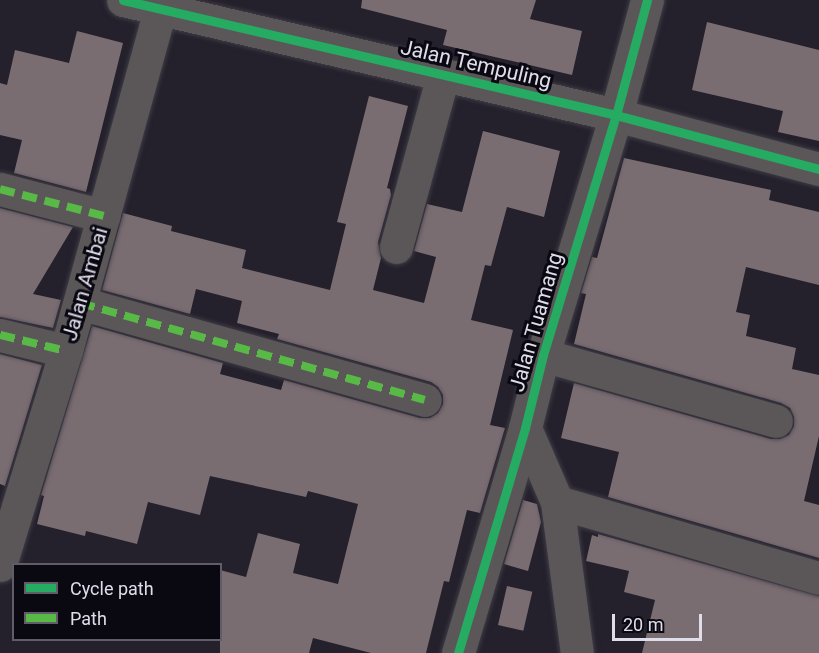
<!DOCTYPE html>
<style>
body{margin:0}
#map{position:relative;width:819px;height:653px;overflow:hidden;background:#24212c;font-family:Roboto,sans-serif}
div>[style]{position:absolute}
.building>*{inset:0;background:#7a6d72;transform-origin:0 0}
.roads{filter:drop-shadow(0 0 2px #3f3c46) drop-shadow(0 0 2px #3f3c46)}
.minor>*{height:33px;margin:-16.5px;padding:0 16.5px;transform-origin:16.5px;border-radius:16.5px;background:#5b5758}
.quiet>*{height:8px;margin-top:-4px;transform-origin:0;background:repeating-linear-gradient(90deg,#58b947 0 15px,transparent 0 23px)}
.cycleway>*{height:9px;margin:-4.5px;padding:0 4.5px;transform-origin:4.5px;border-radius:4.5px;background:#26ab63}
span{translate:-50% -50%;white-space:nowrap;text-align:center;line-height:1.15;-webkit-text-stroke:6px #0a0811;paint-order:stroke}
.street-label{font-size:21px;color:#e0ddeb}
.legend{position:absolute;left:12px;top:563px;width:210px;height:78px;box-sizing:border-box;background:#0a0811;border:2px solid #605d68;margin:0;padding:8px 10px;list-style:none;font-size:18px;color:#e0ddeb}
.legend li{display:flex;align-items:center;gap:12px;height:30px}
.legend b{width:30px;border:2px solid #605d68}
.scale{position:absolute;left:612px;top:614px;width:90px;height:27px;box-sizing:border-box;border:3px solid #e0ddeb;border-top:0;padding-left:8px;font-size:18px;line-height:21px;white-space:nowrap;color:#e0ddeb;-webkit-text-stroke:4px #0a0811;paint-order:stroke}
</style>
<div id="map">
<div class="building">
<i style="clip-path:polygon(362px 0,536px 0,530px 19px,582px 31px,572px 75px,443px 45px,447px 30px,361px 8px)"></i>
<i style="clip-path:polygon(707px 22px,819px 50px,819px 141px,778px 132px,783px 111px,692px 90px)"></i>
<i style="clip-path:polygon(77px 31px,123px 43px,86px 192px,14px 173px,22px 140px,0 135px,0 83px,7px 85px,15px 50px,69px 63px)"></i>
<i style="clip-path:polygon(369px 96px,408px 106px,387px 188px,390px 189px,391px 195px,378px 242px,381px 258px,373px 290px,424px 303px,436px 257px,414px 251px,427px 204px,462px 212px,483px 131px,560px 151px,544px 217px,507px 207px,491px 266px,485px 265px,471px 320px,513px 330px,490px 425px,505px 428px,480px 513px,467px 510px,449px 582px,444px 581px,426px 653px,371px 653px,313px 638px,309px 653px,220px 653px,220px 570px,246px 577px,258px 533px,300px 544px,293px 573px,338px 584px,358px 504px,308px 491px,306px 497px,210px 476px,200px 515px,148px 502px,137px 544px,86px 531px,85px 536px,37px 524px,44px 496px,41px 495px,92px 326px,223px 363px,220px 374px,281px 390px,284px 380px,420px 418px,430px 418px,438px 413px,443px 404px,443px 395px,438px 387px,431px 382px,277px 339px,279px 334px,237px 323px,242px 301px,196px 289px,190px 314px,102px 290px,123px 213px,172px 226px,171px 231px,246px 250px,242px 268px,330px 290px,346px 224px,337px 222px)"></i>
<i style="clip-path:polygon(624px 158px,771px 190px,769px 200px,819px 212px,819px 285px,746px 267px,736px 312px,750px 315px,746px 336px,796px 348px,792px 369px,819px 375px,819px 436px,804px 501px,819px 505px,819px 558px,608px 497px,619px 452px,561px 438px,574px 383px,771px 439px,780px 439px,789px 435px,794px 426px,794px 417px,790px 408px,781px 403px,574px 344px,586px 294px,581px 293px,592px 257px,597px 258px)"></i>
<i style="clip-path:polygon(0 208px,73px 227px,33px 294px,61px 300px,53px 328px,0 317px)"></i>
<i style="clip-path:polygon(0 354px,42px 365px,5px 486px,0 484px)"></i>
<i style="clip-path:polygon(523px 500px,537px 504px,541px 522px,528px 571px,504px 564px)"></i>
<i style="clip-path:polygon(598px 534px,819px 596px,819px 653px,642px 653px,655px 600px,624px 592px,629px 571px,586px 561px,592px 535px,598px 537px)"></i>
<i style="left:507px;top:586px;width:26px;height:40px;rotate:13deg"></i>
</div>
<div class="roads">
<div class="minor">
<i style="left:123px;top:0;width:506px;rotate:13.13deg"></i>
<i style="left:616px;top:115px;width:210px;rotate:14.9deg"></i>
<i style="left:0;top:189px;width:107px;rotate:14.6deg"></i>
<i style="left:396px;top:247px;width:178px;rotate:-74.7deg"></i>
<i style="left:80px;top:303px;width:358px;rotate:15.7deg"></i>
<i style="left:0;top:335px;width:68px;rotate:13.6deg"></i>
<i style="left:543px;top:355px;width:242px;rotate:15.8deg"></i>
<i style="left:525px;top:428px;width:81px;rotate:66.6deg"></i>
<i style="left:557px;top:502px;width:152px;rotate:82.5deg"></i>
<i style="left:557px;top:502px;width:273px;rotate:16.2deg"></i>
<i style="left:0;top:565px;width:224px;rotate:-72.9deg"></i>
<i style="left:66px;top:351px;width:364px;rotate:-74.6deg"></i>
<i style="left:458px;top:653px;width:235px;rotate:-73.4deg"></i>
<i style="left:525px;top:428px;width:75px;rotate:-76.1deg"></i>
<i style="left:543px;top:355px;width:251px;rotate:-73.1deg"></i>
<i style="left:616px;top:115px;width:119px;rotate:-74.9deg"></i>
</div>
</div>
<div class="quiet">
<i style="left:0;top:189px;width:107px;rotate:14.6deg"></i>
<i style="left:80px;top:303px;width:358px;rotate:15.7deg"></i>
<i style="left:0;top:335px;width:68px;rotate:13.6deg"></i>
</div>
<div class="cycleway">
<i style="left:123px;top:0;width:506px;rotate:13.13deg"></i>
<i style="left:616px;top:115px;width:210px;rotate:14.9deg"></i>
<i style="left:458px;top:653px;width:235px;rotate:-73.4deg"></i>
<i style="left:525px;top:428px;width:75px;rotate:-76.1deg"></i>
<i style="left:543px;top:355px;width:251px;rotate:-73.1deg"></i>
<i style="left:616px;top:115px;width:119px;rotate:-74.9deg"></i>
</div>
<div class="street-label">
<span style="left:476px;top:64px;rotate:13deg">Jalan Tempuling</span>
<span style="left:85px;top:284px;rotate:-74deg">Jalan Ambai</span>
<span style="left:536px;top:322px;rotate:-74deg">Jalan Tuamang</span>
</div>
<ul class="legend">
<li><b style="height:8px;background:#26ab63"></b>Cycle path</li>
<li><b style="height:8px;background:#58b947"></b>Path</li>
</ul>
<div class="scale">20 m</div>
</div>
